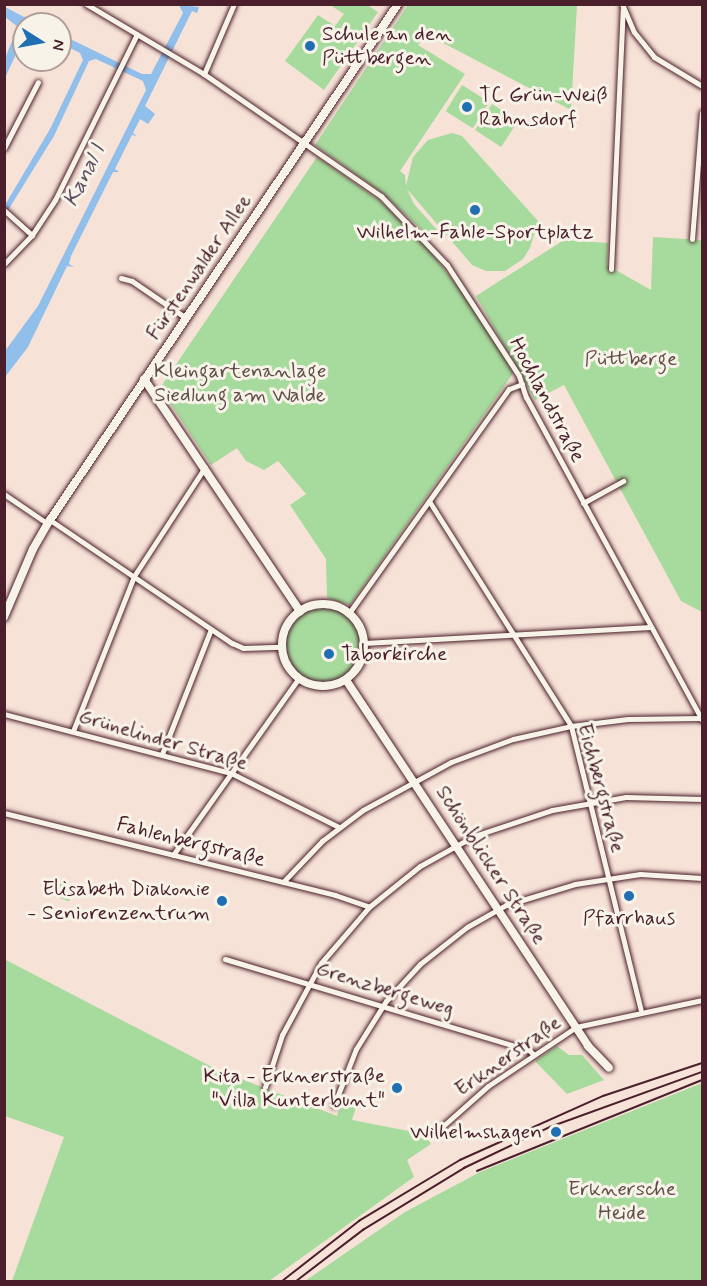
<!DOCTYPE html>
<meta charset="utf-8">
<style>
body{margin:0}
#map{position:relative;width:707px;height:1286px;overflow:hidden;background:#f7e2d7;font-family:Mynerve,sans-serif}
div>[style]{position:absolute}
.green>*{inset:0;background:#a7db9d;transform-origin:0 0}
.round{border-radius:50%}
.water>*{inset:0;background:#8fbfea}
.roads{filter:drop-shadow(0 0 2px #4a1f2b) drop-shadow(0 0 2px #4a1f2b)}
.street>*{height:5px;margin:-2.5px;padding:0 2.5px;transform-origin:2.5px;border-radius:2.5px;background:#f7f3e8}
.secondary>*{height:8px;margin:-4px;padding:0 4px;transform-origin:4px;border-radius:4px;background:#f7f3e8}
.secondary>.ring{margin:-4px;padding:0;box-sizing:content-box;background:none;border:8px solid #f7f3e8;border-radius:50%}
.tram>*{height:1.5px;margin:-0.75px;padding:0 0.75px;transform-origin:0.75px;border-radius:0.75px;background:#4a1f2b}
.rail>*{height:1.5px;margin:-0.75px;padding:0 0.75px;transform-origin:0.75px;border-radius:0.75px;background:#4a1f2b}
.dots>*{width:16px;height:16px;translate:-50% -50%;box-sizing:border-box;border:3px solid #f7f3e8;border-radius:50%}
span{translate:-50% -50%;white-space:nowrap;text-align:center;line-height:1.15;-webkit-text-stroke:6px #f7f3e8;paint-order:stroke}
.poi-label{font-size:21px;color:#4a1f2b}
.left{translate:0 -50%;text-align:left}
.right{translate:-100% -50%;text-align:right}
.street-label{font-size:21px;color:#4a1f2b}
.park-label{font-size:21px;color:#614e48}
.water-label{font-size:22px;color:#5f4f64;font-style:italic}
.frame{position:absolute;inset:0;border:6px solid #4a1f2b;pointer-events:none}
.north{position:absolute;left:12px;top:12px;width:60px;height:60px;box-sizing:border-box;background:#f7f3e8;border:2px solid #b29e9c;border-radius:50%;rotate:101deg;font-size:16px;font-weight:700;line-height:24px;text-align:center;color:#4a1f2b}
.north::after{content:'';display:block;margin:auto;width:21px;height:27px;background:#1f6fb2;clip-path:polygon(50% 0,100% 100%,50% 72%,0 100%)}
</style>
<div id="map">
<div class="green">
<i style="clip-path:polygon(330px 5px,367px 5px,378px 12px,324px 90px,285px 61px,318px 15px,335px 26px,344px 14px)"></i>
<i style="clip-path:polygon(408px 5px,577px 5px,571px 110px,426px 34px,418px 45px,465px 74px,400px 171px,405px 175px,406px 186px,413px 157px,428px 140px,452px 133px,462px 136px,538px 221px,530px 248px,523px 259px,505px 271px,486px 271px,472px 265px,407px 189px,414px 204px,438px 231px,430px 238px,384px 194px,315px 145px)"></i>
<i style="left:462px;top:85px;width:32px;height:31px;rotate:32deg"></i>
<i style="left:492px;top:104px;width:31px;height:31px;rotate:33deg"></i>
<i style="clip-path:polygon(317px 157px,380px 201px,427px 247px,469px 301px,514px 372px,350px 605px,327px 598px,326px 559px,290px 505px,306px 494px,278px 461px,264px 470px,246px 461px,237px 448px,211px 465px,160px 388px)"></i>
<i style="clip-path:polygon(653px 237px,702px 240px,702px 612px,681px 601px,564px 385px,535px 400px,476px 296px,564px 240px,608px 243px,607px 265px,651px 290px)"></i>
<i class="round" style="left:286px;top:608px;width:74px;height:74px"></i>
<i style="left:47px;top:879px;width:28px;height:14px;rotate:19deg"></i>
<i style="clip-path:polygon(4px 959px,218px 1070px,337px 1116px,342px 1100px,357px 1104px,352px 1120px,424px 1134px,431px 1144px,407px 1160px,414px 1177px,269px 1281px,12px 1281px,64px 1137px,5px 1116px)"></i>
<i style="clip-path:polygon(557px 1046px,569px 1055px,582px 1055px,604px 1080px,567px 1094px,535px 1061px)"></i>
<i style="clip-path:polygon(702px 1083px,702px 1281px,305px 1281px,405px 1212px,480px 1172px)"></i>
</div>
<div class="water">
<i style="clip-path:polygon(179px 5px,199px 7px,197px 13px,192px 11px,145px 106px,155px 114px,148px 124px,140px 119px,133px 133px,137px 136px,132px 135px,115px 169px,119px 172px,113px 172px,71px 256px,69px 264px,74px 267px,67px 266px,28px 347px,5px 377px,5px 351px,38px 306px,146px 90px,143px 81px,96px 59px,89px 61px,54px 136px,5px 215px,5px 205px,50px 129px,83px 60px,80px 53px,60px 43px,60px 34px,142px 74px,151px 74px,183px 13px)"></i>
<i style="clip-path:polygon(5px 7px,24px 17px,33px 15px,33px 21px,39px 24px,24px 24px,24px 37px,5px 78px,5px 58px,18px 27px,5px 17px)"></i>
</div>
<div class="roads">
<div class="street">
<i style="left:86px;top:4px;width:137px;rotate:30.7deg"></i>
<i style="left:204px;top:74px;width:215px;rotate:34.6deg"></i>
<i style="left:381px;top:196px;width:95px;rotate:46.3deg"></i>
<i style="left:447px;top:265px;width:132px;rotate:57deg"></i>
<i style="left:519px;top:376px;width:22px;rotate:72deg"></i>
<i style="left:526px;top:397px;width:368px;rotate:61.4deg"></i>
<i style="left:622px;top:4px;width:30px;rotate:67deg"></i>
<i style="left:634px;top:32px;width:32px;rotate:51deg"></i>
<i style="left:654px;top:57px;width:56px;rotate:31.1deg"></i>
<i style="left:204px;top:74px;width:76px;rotate:-66.8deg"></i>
<i style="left:4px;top:148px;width:74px;rotate:-62.7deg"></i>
<i style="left:4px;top:210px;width:38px;rotate:42deg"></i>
<i style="left:692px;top:239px;width:127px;rotate:-85.5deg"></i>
<i style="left:4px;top:264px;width:40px;rotate:-46deg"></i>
<i style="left:32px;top:235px;width:42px;rotate:-56.7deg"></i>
<i style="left:55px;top:200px;width:185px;rotate:-63.7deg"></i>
<i style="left:611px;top:269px;width:260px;rotate:-87.4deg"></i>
<i style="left:121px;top:278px;width:11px;rotate:15deg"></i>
<i style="left:132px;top:281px;width:65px;rotate:34.4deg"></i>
<i style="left:4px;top:494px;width:53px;rotate:34.3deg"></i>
<i style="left:429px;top:501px;width:266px;rotate:57.7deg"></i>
<i style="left:571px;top:726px;width:292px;rotate:76.2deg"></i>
<i style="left:583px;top:503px;width:46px;rotate:-28.8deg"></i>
<i style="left:50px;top:520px;width:220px;rotate:34.1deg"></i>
<i style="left:232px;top:643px;width:12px;rotate:24deg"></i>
<i style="left:243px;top:648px;width:38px;rotate:-2deg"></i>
<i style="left:349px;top:613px;width:275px;rotate:-54.5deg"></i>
<i style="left:509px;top:389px;width:14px;rotate:-21deg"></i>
<i style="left:364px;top:643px;width:287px;rotate:-3.2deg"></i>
<i style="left:4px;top:714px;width:235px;rotate:14.6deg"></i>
<i style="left:231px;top:773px;width:121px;rotate:26.6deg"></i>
<i style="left:73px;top:731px;width:167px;rotate:-68.5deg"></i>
<i style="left:134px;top:576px;width:130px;rotate:-56.9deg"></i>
<i style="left:162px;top:754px;width:134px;rotate:-68.6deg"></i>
<i style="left:4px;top:813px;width:341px;rotate:13.9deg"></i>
<i style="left:335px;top:895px;width:36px;rotate:19deg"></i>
<i style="left:173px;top:855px;width:216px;rotate:-54.6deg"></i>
<i style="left:283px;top:882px;width:57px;rotate:-46.4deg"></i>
<i style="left:322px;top:841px;width:51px;rotate:-37.1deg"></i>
<i style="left:363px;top:810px;width:100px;rotate:-28.6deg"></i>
<i style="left:451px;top:762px;width:66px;rotate:-20.4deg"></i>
<i style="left:513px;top:739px;width:59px;rotate:-12.6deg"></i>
<i style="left:571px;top:726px;width:57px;rotate:-7deg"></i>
<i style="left:628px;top:719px;width:73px;rotate:-0.8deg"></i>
<i style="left:225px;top:959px;width:317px;rotate:16.7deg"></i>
<i style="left:529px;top:1050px;width:6px;rotate:45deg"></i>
<i style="left:265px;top:1087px;width:55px;rotate:-71.9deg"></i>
<i style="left:282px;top:1035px;width:82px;rotate:-61.6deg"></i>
<i style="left:321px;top:963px;width:74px;rotate:-49.4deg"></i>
<i style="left:369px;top:907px;width:65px;rotate:-38.8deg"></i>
<i style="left:420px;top:866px;width:62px;rotate:-29.1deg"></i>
<i style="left:474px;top:836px;width:82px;rotate:-18.4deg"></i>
<i style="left:552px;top:810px;width:75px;rotate:-10deg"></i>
<i style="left:626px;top:797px;width:76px;rotate:1.5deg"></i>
<i style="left:334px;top:1105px;width:60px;rotate:-68.6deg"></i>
<i style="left:356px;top:1049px;width:57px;rotate:-58deg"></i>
<i style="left:386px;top:1001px;width:50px;rotate:-47.4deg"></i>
<i style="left:420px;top:964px;width:60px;rotate:-38.2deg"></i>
<i style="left:467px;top:927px;width:45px;rotate:-29.4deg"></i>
<i style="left:506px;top:905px;width:72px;rotate:-16.9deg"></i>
<i style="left:575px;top:884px;width:66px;rotate:-8.7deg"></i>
<i style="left:640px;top:874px;width:62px;rotate:3.7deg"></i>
<i style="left:443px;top:1126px;width:60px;rotate:-41.6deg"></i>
<i style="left:488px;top:1086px;width:106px;rotate:-33.8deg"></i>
<i style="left:576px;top:1027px;width:129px;rotate:-12.1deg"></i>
</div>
<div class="secondary">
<i style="left:144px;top:379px;width:280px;rotate:56.1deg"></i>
<i class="ring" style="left:282px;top:604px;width:74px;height:74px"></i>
<i style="left:4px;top:617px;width:74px;rotate:-66.9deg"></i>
<i style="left:33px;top:549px;width:34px;rotate:-60deg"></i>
<i style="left:50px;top:520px;width:622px;rotate:-56deg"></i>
<i style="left:346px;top:680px;width:439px;rotate:56.5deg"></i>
<i style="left:588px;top:1046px;width:30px;rotate:46deg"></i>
</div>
</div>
<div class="tram">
<i style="left:477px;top:1171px;width:243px;rotate:-22deg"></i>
<i style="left:295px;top:1282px;width:86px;rotate:-37.4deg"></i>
<i style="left:363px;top:1230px;width:119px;rotate:-31.5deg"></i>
<i style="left:464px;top:1168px;width:95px;rotate:-25.5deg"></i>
<i style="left:550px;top:1127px;width:162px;rotate:-19.9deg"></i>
</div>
<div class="rail">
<i style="left:281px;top:1282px;width:99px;rotate:-38deg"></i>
<i style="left:359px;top:1221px;width:118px;rotate:-31.1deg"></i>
<i style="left:460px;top:1160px;width:157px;rotate:-24.1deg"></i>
<i style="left:603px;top:1096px;width:104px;rotate:-18.4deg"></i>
</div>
<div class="dots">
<i style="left:310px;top:46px;background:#1f6fb2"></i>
<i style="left:467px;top:107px;background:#1f6fb2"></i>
<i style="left:475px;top:210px;background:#1f6fb2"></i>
<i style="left:329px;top:654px;background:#1f6fb2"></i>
<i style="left:629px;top:896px;background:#1f6fb2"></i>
<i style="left:222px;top:901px;background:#1f6fb2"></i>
<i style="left:397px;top:1088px;background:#1f6fb2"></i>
<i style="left:556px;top:1132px;background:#1f6fb2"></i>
</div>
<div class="poi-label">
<span class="left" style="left:322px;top:46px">Schule an den<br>Püttbergen</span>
<span class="left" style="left:479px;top:107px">TC Grün-Weiß<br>Rahnsdorf</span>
<span style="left:475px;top:232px">Wilhelm-Fahle-Sportplatz</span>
<span class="left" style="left:341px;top:654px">Taborkirche</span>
<span class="right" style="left:210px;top:901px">Elisabeth Diakonie<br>- Seniorenzentrum</span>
<span style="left:629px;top:918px">Pfarrhaus</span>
<span class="right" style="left:385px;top:1088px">Kita - Erknerstraße<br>"Villa Kunterbunt"</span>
<span class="right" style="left:542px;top:1132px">Wilhelmshagen</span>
</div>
<div class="street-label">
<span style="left:199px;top:267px;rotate:-56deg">Fürstenwalder Allee</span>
<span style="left:547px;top:400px;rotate:62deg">Hochlandstraße</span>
<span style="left:163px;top:740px;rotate:16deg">Grünelinder Straße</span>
<span style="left:601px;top:788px;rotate:75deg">Eichbergstraße</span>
<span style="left:191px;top:842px;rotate:14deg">Fahlenbergstraße</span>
<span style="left:491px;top:865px;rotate:57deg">Schönblicker Straße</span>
<span style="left:385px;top:989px;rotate:17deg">Grenzbergeweg</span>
<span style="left:508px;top:1056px;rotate:-35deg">Erknerstraße</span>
</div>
<div class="park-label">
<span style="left:631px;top:359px">Püttberge</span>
<span style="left:240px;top:383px">Kleingartenanlage<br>Siedlung am Walde</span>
<span style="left:622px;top:1201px">Erknersche<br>Heide</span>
</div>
<div class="water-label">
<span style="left:85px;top:176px;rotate:-63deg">Kanal I</span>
</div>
<div class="frame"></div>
<div class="north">N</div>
</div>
